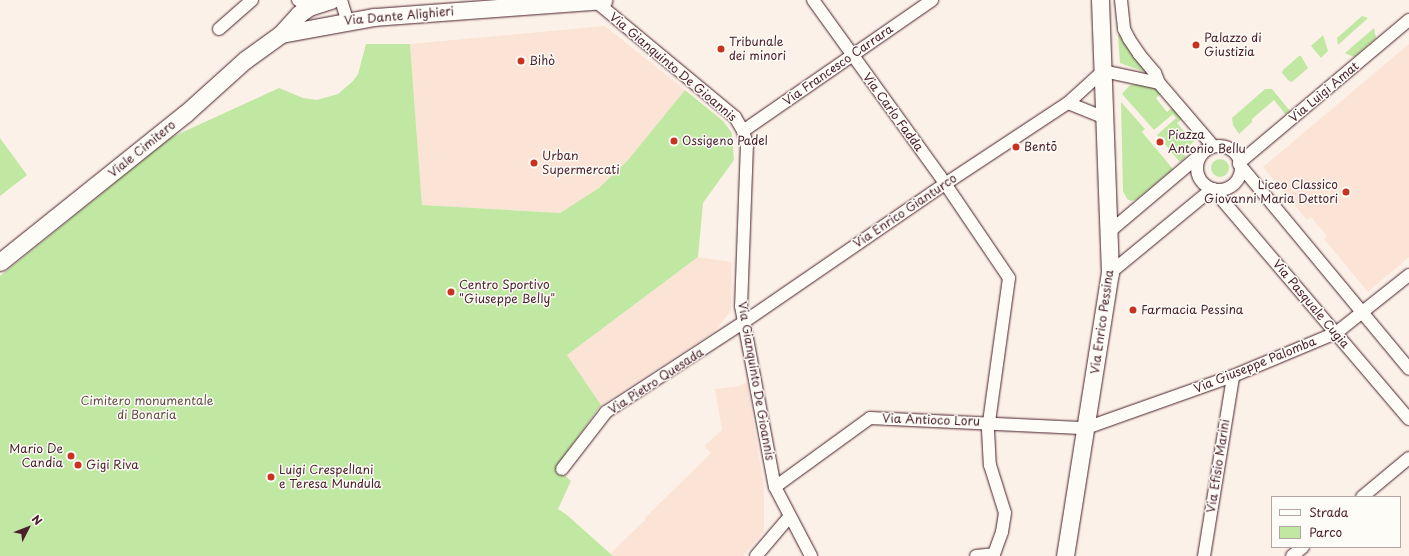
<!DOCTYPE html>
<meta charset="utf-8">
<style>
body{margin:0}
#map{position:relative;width:1409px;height:556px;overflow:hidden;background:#fcf1e8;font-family:"Playpen Sans",sans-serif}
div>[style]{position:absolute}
.built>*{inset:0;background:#fbe4d5}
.green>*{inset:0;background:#c1e8a3}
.round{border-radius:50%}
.roads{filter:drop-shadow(0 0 1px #4a1f2b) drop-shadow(0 0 1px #4a1f2b)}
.street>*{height:12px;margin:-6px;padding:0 6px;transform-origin:6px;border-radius:6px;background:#fdfcf7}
.street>.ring{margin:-6px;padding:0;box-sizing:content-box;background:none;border:12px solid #fdfcf7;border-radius:50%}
.secondary>*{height:17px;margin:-8.5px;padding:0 8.5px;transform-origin:8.5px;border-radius:8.5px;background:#fdfcf7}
.dots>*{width:11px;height:11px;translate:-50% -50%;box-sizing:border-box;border:2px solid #fdfcf7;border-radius:50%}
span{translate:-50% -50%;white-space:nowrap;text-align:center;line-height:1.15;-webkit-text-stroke:3px #fdfcf7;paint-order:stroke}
.street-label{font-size:12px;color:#4a1f2b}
.poi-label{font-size:12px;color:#4a1f2b}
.left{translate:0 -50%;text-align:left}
.right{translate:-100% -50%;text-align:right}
.park-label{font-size:12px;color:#685149}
.legend{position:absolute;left:1271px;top:496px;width:130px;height:52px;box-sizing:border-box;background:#fdfcf7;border:1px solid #b5a4a5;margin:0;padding:5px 7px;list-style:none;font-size:12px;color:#4a1f2b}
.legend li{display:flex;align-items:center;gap:8px;height:20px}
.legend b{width:20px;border:1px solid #b5a4a5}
.north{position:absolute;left:8px;top:508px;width:40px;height:40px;-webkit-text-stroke:3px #fdfcf7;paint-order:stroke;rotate:48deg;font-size:11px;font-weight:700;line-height:16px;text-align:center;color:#4a1f2b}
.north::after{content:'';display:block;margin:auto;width:14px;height:18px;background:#4a1f2b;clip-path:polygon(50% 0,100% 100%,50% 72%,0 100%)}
</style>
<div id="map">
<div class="built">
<i style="clip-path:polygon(605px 26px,685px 90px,628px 160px,599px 188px,560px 213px,422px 205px,410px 44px)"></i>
<i style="clip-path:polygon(1409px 44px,1409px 257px,1368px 292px,1324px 239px,1327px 236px,1311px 217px,1307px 220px,1263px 167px)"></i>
<i style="clip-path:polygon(698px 257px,732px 262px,731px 311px,714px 332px,601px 405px,567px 355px)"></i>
<i style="clip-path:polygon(747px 382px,764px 486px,764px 532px,743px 556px,613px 556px,611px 554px,617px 547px,646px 519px,645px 518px,711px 453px,704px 446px,722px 430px,715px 389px,739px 386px)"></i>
</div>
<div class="green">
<i style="clip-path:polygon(1362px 16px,1368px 18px,1338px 45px,1337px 38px)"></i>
<i style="clip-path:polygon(1374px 28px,1376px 38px,1354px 57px,1345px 53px)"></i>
<i style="clip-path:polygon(1122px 34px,1150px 74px,1120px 63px,1118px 35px)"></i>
<i style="clip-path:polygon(1323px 35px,1328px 51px,1321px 58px,1311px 46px)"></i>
<i style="clip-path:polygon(366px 44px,410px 44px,422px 205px,560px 213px,599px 188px,628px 160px,685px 90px,723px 121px,732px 133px,734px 160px,703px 203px,698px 257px,567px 355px,601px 405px,556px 467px,571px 481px,558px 509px,567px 515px,613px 556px,0 556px,0 276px,170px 138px,279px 88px,303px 98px,317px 100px,338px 94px,353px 81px,358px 74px)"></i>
<i style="clip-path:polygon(1299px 56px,1301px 56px,1308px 68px,1292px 82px,1289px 81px,1282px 73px,1283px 70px)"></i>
<i style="clip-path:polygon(1137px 83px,1155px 87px,1161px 94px,1156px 98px,1167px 112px,1172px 108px,1182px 119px,1177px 123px,1188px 136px,1193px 132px,1198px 138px,1182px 152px,1186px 157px,1180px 162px,1157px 135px,1176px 118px,1173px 114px,1154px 130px,1122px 94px,1129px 86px)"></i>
<i style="clip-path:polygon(1265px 89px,1272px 89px,1290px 111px,1286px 115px,1274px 100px,1252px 119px,1252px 122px,1239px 134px,1233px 125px,1232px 118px)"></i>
<i style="clip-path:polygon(1121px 102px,1145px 129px,1142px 132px,1173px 169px,1137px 199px,1131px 201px,1127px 199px,1123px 191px)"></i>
<i style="clip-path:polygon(0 138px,27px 175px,0 196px)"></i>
<i class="round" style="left:1211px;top:159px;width:18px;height:18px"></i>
</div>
<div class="roads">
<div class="street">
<i style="left:298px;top:0;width:13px;rotate:32deg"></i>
<i style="left:341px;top:0;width:21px;rotate:73deg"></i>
<i style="left:594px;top:0;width:183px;rotate:39.7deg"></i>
<i style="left:735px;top:117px;width:16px;rotate:60deg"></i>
<i style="left:743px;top:131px;width:14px;rotate:73deg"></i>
<i style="left:747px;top:144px;width:162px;rotate:92.1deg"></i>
<i style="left:741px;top:306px;width:184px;rotate:79.4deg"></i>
<i style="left:775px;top:487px;width:78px;rotate:62.4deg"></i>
<i style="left:813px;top:0;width:217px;rotate:54.2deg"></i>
<i style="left:940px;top:176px;width:123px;rotate:55.9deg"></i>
<i style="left:1009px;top:278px;width:153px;rotate:97.9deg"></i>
<i style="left:988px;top:430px;width:35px;rotate:87deg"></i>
<i style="left:990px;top:465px;width:50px;rotate:72.6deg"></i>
<i style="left:1005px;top:513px;width:19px;rotate:99deg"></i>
<i style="left:1002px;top:532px;width:23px;rotate:110deg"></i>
<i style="left:1121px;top:0;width:29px;rotate:84deg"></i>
<i style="left:1124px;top:29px;width:11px;rotate:63deg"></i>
<i style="left:1129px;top:39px;width:18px;rotate:56deg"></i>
<i style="left:1139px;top:54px;width:25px;rotate:50deg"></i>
<i style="left:1155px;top:73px;width:11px;rotate:68deg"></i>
<i style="left:1159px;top:83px;width:83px;rotate:49.4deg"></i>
<i style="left:219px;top:29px;width:44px;rotate:-41.3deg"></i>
<i style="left:1068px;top:103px;width:40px;rotate:22deg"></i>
<i style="left:743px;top:131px;width:230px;rotate:-34.7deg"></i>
<i class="ring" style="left:1197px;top:146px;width:32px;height:32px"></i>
<i style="left:1239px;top:163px;width:222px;rotate:-40.1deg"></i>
<i style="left:1239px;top:164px;width:266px;rotate:50.3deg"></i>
<i style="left:1213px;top:189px;width:302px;rotate:49.6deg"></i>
<i style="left:1109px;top:232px;width:119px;rotate:-40.2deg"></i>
<i style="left:1110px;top:273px;width:132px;rotate:-39.5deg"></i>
<i style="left:562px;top:469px;width:72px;rotate:-52.3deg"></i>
<i style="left:606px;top:412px;width:165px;rotate:-33.1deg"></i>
<i style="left:744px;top:322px;width:244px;rotate:-34.5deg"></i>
<i style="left:945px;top:184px;width:147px;rotate:-33.4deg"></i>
<i style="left:1068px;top:103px;width:47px;rotate:-42.4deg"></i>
<i style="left:1103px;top:71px;width:57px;rotate:12.1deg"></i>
<i style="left:775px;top:487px;width:117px;rotate:-36deg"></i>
<i style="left:870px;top:418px;width:216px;rotate:2.7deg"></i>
<i style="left:1086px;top:428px;width:156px;rotate:-19.5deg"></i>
<i style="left:1233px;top:376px;width:112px;rotate:-22.7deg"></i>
<i style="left:1336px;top:333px;width:93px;rotate:-38.5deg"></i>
<i style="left:1362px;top:497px;width:61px;rotate:-39.7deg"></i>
<i style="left:756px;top:556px;width:52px;rotate:-49.6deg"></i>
<i style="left:976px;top:556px;width:18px;rotate:-6deg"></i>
<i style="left:1204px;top:556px;width:182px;rotate:-80.8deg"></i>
<i style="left:1292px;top:556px;width:14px;rotate:-39deg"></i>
</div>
<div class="secondary">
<i style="left:281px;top:34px;width:95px;rotate:-10.4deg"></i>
<i style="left:374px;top:17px;width:230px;rotate:-4.2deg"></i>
<i style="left:0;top:262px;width:237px;rotate:-38.7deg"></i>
<i style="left:185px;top:114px;width:81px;rotate:-42deg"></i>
<i style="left:245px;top:60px;width:44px;rotate:-35.8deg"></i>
<i style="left:281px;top:34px;width:27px;rotate:-48deg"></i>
<i style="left:299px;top:14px;width:12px;rotate:-35deg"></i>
<i style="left:309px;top:7px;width:23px;rotate:-18deg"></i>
<i style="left:1065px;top:556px;width:287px;rotate:-81deg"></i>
<i style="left:1110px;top:273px;width:273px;rotate:-92.1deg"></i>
</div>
</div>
<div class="dots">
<i style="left:1196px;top:45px;background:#c8321e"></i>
<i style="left:721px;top:49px;background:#c8321e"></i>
<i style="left:521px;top:61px;background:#c8321e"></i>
<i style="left:674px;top:141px;background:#c8321e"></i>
<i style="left:1160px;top:142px;background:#c8321e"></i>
<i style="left:1016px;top:147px;background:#c8321e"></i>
<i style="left:534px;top:163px;background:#c8321e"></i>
<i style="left:1346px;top:192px;background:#c8321e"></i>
<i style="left:451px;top:292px;background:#c8321e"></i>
<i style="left:1133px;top:310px;background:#c8321e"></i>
<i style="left:71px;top:456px;background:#c8321e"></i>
<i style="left:78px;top:465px;background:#c8321e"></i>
<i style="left:271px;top:477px;background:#c8321e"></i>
</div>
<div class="street-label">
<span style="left:399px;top:16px;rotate:-5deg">Via Dante Alighieri</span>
<span style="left:838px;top:65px;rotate:-35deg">Via Francesco Carrara</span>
<span style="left:673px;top:67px;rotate:40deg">Via Gianquinto De Gioannis</span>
<span style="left:1324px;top:92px;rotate:-40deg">Via Luigi Amat</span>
<span style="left:893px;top:112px;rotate:54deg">Via Carlo Fadda</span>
<span style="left:142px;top:149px;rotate:-39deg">Viale Cimitero</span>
<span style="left:905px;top:211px;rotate:-34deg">Via Enrico Gianturco</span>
<span style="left:1311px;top:304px;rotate:50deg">Via Pasquale Cugia</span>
<span style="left:1102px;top:322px;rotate:-82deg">Via Enrico Pessina</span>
<span style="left:1255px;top:365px;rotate:-22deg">Via Giuseppe Palomba</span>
<span style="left:656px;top:381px;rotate:-33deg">Via Pietro Quesada</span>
<span style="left:756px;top:381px;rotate:80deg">Via Gianquinto De Gioannis</span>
<span style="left:931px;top:420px;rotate:2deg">Via Antioco Loru</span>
<span style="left:1218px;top:466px;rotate:-81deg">Via Efisio Marini</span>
</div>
<div class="poi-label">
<span class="left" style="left:1204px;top:45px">Palazzo di<br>Giustizia</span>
<span class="left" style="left:729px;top:49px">Tribunale<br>dei minori</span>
<span class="left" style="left:529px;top:61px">Bihò</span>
<span class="left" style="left:1168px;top:142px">Piazza<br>Antonio Bellu</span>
<span class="left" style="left:682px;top:141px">Ossigeno Padel</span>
<span class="left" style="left:1024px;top:147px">Bentō</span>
<span class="left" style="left:542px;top:163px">Urban<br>Supermercati</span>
<span class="right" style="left:1338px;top:192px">Liceo Classico<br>Giovanni Maria Dettori</span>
<span class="left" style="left:459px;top:292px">Centro Sportivo<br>"Giuseppe Belly"</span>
<span class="left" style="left:1141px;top:310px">Farmacia Pessina</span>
<span class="right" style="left:63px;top:456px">Mario De<br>Candia</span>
<span class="left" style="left:86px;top:465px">Gigi Riva</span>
<span class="left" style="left:279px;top:477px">Luigi Crespellani<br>e Teresa Mundula</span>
</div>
<div class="park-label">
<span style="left:147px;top:408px">Cimitero monumentale<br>di Bonaria</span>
</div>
<ul class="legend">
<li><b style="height:5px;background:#fdfcf7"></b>Strada</li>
<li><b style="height:11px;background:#c1e8a3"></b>Parco</li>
</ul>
<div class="north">N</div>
</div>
